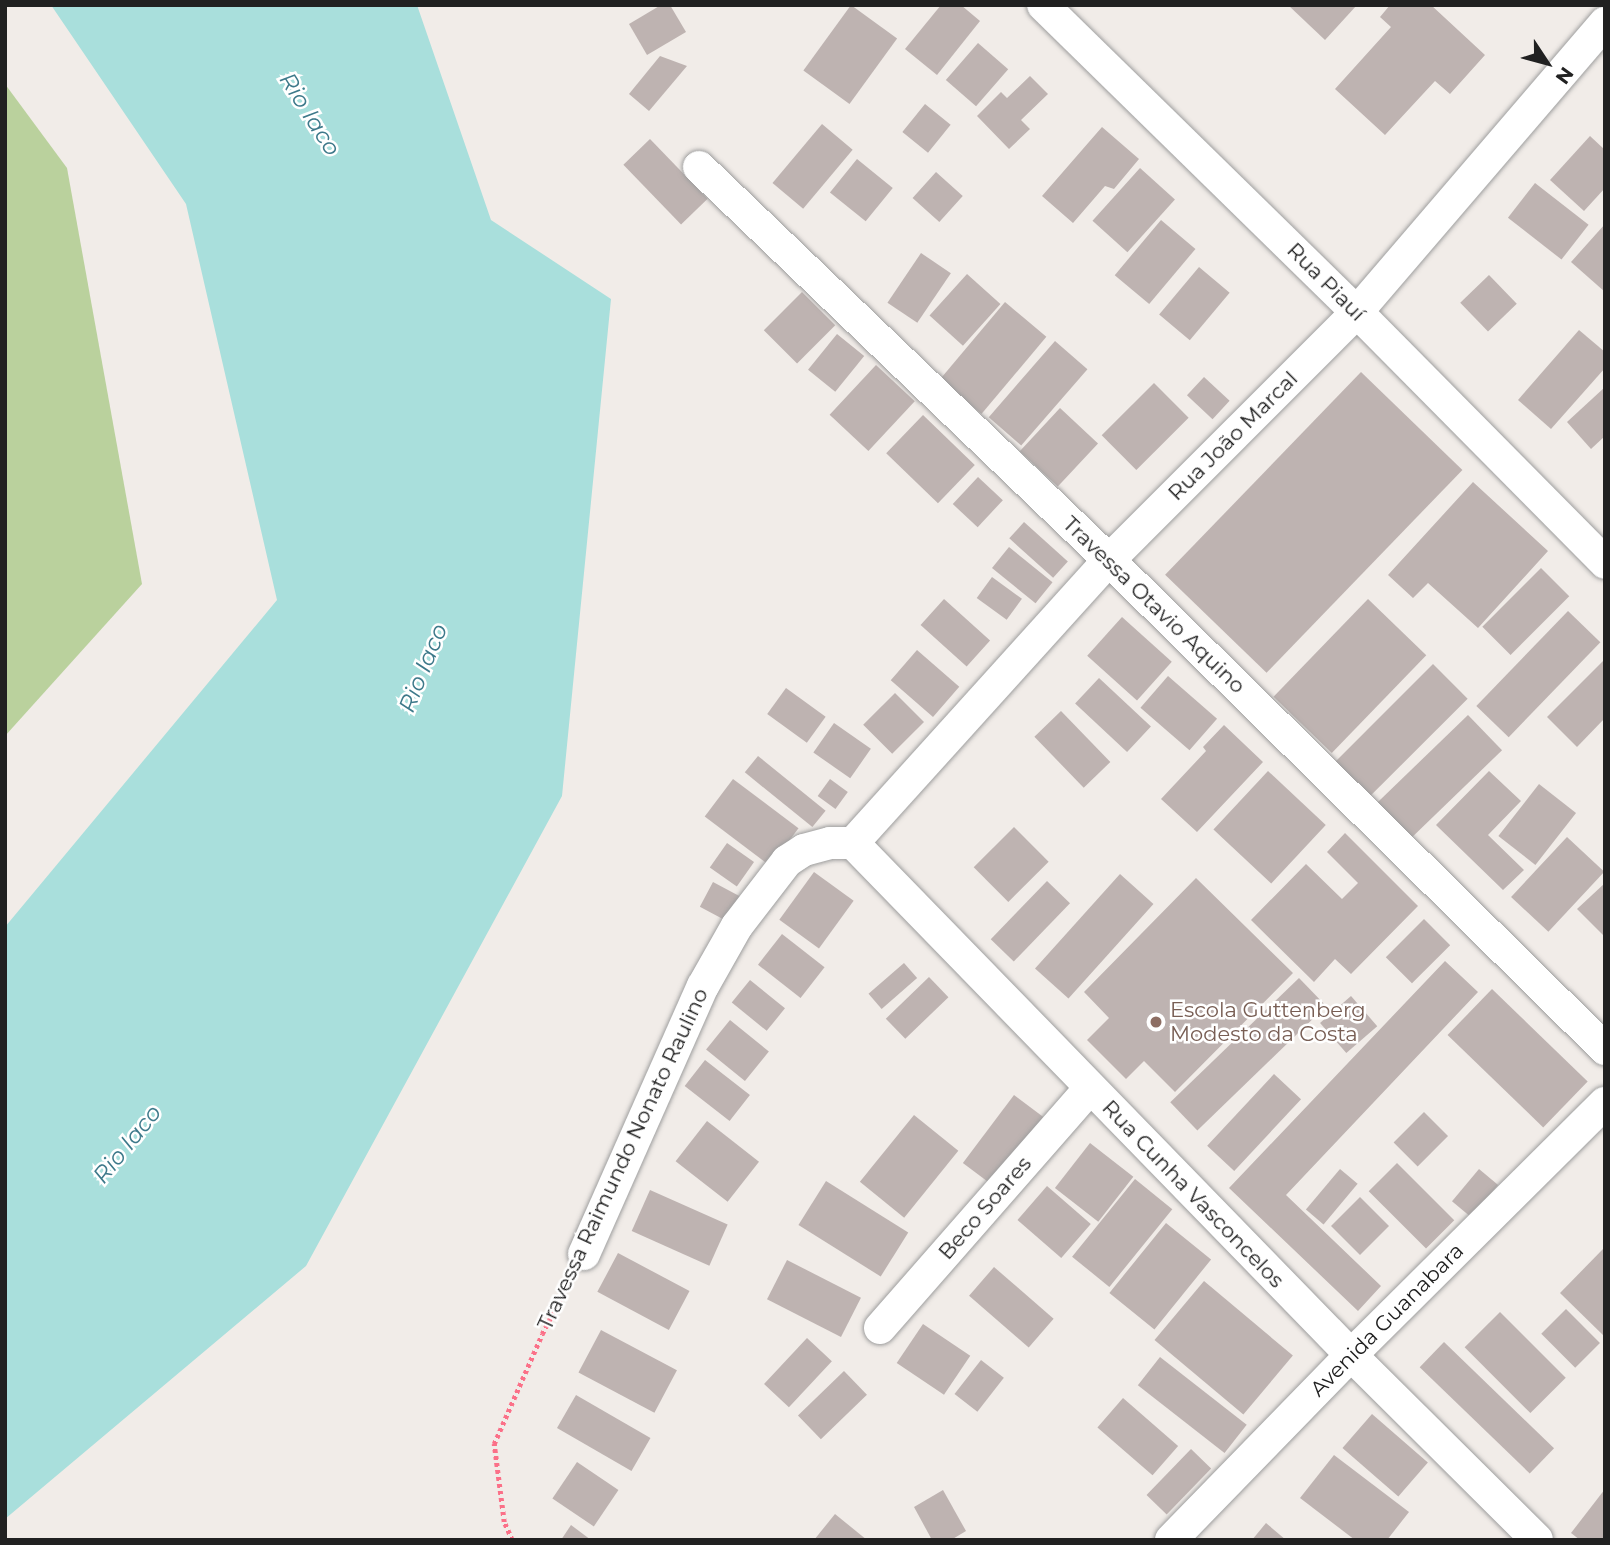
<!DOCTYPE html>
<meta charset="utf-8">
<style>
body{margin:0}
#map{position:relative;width:1610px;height:1545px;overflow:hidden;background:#f1ece8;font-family:Montserrat,sans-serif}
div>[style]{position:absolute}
.forest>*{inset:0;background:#bad19d}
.water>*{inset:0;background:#a9dfdc}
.building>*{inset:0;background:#beb3b1;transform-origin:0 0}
.path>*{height:4.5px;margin-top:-2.25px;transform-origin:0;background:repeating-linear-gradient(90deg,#fb7088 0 3.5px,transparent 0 7px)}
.roads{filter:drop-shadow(0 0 2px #9e9e9e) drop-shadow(0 0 2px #9e9e9e)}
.minor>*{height:32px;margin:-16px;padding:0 16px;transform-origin:16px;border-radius:16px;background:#fff}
.dots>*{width:19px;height:19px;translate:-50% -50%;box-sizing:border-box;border:4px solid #fff;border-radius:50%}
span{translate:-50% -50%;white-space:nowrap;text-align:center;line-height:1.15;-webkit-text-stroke:5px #fff;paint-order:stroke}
.street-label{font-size:21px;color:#212121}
.education-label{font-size:21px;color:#785e54}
.left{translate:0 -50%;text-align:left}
.water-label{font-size:23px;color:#3d798a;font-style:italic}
.frame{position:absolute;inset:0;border:7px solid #212121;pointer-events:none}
.north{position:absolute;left:1512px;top:28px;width:70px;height:70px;-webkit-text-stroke:5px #fff;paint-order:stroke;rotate:126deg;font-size:19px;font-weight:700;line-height:28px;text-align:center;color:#212121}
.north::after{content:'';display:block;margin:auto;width:24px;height:32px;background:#212121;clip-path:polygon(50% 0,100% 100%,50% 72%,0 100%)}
</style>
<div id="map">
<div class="forest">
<i style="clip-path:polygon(5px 84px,67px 168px,142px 584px,5px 736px)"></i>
</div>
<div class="water">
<i style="clip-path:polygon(51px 5px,417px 5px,491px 220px,611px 299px,562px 796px,306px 1266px,5px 1519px,5px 927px,277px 600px,186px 204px)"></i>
</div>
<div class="building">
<i style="clip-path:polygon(661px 5px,670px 5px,686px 32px,647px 55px,629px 24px)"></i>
<i style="left:851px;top:5px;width:57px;height:81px;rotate:36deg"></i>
<i style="clip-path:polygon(941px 5px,961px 5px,980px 21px,937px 75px,905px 49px)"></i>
<i style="clip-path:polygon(1288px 5px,1357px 5px,1325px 40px)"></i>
<i style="clip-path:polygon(1390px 5px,1431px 5px,1485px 55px,1450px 94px,1435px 81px,1385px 135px,1335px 89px,1391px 27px,1380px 17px)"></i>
<i style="left:978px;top:43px;width:40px;height:49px;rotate:41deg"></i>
<i style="clip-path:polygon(660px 56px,687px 66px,649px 111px,629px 94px)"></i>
<i style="clip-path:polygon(1030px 76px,1048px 94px,1021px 120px,1030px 129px,1009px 149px,977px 116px,1001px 92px,1007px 98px)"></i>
<i style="left:925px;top:104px;width:33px;height:36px;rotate:39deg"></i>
<i style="left:822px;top:124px;width:40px;height:77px;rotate:40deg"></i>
<i style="clip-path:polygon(1102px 127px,1139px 159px,1114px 189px,1105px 186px,1073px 223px,1042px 196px)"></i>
<i style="clip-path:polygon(1590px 136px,1605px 150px,1605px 188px,1584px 211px,1550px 180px)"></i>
<i style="left:650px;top:139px;width:83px;height:37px;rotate:46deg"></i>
<i style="left:857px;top:159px;width:46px;height:43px;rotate:39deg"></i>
<i style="left:1140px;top:168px;width:47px;height:71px;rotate:42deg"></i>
<i style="left:936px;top:172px;width:36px;height:35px;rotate:42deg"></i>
<i style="left:1535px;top:183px;width:68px;height:44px;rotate:38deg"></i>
<i style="left:1161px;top:220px;width:45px;height:72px;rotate:40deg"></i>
<i style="clip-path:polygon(1605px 224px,1605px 292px,1571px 262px)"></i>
<i style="left:921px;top:253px;width:36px;height:60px;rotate:34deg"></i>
<i style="left:1199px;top:267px;width:40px;height:62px;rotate:40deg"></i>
<i style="left:967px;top:274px;width:45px;height:56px;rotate:42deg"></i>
<i style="left:1489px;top:275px;width:40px;height:40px;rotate:46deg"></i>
<i style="left:802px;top:292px;width:47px;height:54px;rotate:45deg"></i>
<i style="left:1005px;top:302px;width:54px;height:101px;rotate:40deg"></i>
<i style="clip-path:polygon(1579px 330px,1605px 352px,1605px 368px,1551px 429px,1518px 400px)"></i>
<i style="left:837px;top:334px;width:35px;height:46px;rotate:39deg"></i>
<i style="left:1055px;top:341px;width:43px;height:101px;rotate:41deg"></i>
<i style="left:876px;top:365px;width:53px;height:68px;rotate:43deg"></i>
<i style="left:1361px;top:372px;width:141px;height:282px;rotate:44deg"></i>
<i style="left:1204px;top:377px;width:35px;height:25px;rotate:43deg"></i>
<i style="left:1154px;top:383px;width:49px;height:74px;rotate:45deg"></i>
<i style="clip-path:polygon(1605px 387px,1605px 436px,1591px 449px,1567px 422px)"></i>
<i style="left:1060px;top:408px;width:52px;height:59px;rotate:43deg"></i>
<i style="left:923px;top:415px;width:72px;height:53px;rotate:44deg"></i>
<i style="left:978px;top:477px;width:34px;height:37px;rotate:43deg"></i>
<i style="clip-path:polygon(1473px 482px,1548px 551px,1478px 628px,1428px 583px,1413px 598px,1388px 575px)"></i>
<i style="left:1024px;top:522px;width:59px;height:22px;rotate:42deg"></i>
<i style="left:1009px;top:547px;width:56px;height:27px;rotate:39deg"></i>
<i style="left:1541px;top:568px;width:40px;height:83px;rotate:45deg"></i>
<i style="left:992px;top:577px;width:37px;height:26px;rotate:36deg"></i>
<i style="left:944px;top:599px;width:62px;height:35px;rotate:42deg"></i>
<i style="left:1368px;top:599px;width:81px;height:136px;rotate:44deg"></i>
<i style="left:1568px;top:611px;width:45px;height:132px;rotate:44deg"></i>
<i style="left:1122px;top:617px;width:67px;height:52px;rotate:42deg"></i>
<i style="left:917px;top:650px;width:56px;height:40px;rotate:41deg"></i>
<i style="clip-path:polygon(1605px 659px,1605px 718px,1577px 747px,1547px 717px)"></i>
<i style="left:1433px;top:664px;width:49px;height:141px;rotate:45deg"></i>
<i style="left:1168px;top:676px;width:65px;height:42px;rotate:41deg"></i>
<i style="left:1099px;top:678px;width:71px;height:35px;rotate:43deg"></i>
<i style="left:786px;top:688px;width:49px;height:32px;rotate:36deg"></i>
<i style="left:895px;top:693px;width:41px;height:45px;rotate:45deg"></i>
<i style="left:1061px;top:711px;width:71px;height:37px;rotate:46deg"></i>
<i style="left:1468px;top:715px;width:49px;height:127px;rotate:46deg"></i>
<i style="left:834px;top:723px;width:45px;height:36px;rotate:35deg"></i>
<i style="clip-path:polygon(1224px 725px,1263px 762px,1197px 832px,1161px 799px,1206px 751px,1203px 747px)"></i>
<i style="left:758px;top:756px;width:87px;height:21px;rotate:39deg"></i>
<i style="left:1268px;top:771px;width:79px;height:80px;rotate:43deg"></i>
<i style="clip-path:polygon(1489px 771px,1521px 801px,1488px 835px,1524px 870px,1503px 890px,1436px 825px)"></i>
<i style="left:733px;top:779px;width:82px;height:47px;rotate:37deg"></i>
<i style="left:830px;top:779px;width:22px;height:21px;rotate:36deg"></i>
<i style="left:1539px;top:784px;width:47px;height:66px;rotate:38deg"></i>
<i style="left:1014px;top:827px;width:49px;height:57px;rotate:45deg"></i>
<i style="clip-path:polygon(1345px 833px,1418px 906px,1351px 974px,1335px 959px,1314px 982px,1251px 920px,1306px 864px,1342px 899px,1358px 883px,1327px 852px)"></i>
<i style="left:1567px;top:837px;width:51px;height:82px;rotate:43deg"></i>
<i style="left:727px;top:843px;width:33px;height:30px;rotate:35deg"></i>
<i style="left:814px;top:872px;width:49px;height:59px;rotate:36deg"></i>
<i style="left:1120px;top:874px;width:45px;height:127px;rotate:42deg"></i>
<i style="clip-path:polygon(1196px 878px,1293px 973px,1175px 1092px,1144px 1061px,1126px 1079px,1087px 1040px,1109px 1018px,1084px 992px)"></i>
<i style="left:1047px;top:881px;width:32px;height:81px;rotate:44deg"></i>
<i style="left:713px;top:882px;width:34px;height:28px;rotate:28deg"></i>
<i style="clip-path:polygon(1605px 883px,1605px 937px,1577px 909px)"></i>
<i style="left:1424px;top:919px;width:37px;height:54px;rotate:45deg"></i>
<i style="left:782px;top:934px;width:54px;height:39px;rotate:38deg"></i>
<i style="clip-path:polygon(1445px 961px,1478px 992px,1286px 1195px,1381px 1286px,1358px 1311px,1229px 1188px)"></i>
<i style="left:904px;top:963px;width:20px;height:47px;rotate:49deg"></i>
<i style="left:929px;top:977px;width:28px;height:60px;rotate:46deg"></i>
<i style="left:1299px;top:978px;width:39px;height:179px;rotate:46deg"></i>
<i style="left:750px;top:980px;width:45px;height:29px;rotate:39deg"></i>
<i style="left:1492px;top:989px;width:133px;height:64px;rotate:44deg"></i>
<i style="left:1351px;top:996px;width:40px;height:41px;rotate:49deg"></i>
<i style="left:730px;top:1020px;width:50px;height:38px;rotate:39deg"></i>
<i style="left:705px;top:1060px;width:57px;height:33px;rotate:38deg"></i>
<i style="left:1274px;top:1074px;width:37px;height:98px;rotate:43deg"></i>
<i style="left:1014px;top:1095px;width:38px;height:85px;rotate:37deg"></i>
<i style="left:1424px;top:1112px;width:34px;height:43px;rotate:45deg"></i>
<i style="left:914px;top:1115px;width:57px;height:86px;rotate:39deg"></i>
<i style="left:707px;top:1121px;width:66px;height:51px;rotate:38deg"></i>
<i style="left:1090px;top:1143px;width:55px;height:57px;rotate:38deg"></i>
<i style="left:1397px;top:1163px;width:81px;height:40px;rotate:45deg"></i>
<i style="left:1340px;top:1169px;width:23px;height:53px;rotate:40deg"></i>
<i style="left:1479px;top:1169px;width:25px;height:42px;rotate:40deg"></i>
<i style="left:1135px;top:1179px;width:48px;height:100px;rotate:39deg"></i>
<i style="left:826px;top:1181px;width:97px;height:52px;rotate:32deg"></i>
<i style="left:1047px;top:1186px;width:58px;height:45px;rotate:41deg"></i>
<i style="left:650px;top:1190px;width:85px;height:45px;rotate:24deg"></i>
<i style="left:1360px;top:1197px;width:41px;height:41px;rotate:45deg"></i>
<i style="left:1166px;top:1223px;width:58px;height:90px;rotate:39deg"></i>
<i style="clip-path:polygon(1603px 1249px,1605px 1251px,1605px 1337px,1560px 1293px)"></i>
<i style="left:618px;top:1253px;width:81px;height:44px;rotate:28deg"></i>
<i style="left:787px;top:1260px;width:83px;height:44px;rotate:27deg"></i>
<i style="left:994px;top:1267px;width:79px;height:38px;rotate:41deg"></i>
<i style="left:1204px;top:1281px;width:116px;height:77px;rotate:40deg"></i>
<i style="left:1566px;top:1309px;width:48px;height:35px;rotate:45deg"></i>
<i style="left:1500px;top:1312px;width:93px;height:50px;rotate:45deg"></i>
<i style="left:923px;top:1324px;width:57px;height:47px;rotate:34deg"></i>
<i style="left:601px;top:1330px;width:86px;height:48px;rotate:28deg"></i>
<i style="left:807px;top:1338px;width:34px;height:63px;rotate:43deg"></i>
<i style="left:1444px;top:1342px;width:153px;height:35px;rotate:44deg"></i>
<i style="left:1160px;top:1357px;width:110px;height:36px;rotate:38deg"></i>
<i style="left:981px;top:1360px;width:29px;height:43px;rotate:38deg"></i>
<i style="left:844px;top:1371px;width:33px;height:64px;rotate:46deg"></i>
<i style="left:576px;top:1395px;width:86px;height:38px;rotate:30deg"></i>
<i style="left:1123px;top:1398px;width:73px;height:39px;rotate:41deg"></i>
<i style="left:1372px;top:1414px;width:74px;height:45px;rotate:41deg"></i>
<i style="left:1191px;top:1449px;width:28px;height:64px;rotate:44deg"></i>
<i style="clip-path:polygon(1334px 1455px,1409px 1512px,1387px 1540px,1355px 1540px,1300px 1498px)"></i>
<i style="left:577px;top:1462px;width:50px;height:44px;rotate:34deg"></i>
<i style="clip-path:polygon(1605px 1489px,1605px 1540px,1580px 1540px,1571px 1533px)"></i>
<i style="clip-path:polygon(943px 1490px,966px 1531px,951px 1540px,932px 1540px,914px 1507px)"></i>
<i style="clip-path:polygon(835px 1514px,867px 1540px,814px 1540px)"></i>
<i style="clip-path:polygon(1266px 1523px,1286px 1540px,1252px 1540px)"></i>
<i style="clip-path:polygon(571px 1525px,591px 1540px,561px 1540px)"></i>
</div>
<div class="path">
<i style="left:512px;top:1540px;width:20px;rotate:-114deg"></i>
<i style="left:504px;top:1522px;width:79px;rotate:-97.3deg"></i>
<i style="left:494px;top:1444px;width:120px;rotate:-66.4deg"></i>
<i style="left:542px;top:1334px;width:59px;rotate:-62.6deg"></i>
</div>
<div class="roads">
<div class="minor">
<i style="left:1043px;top:5px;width:439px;rotate:44.4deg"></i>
<i style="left:1357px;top:312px;width:353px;rotate:45.3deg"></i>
<i style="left:699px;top:167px;width:568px;rotate:43.79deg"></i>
<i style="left:1109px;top:560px;width:697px;rotate:44.59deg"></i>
<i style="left:853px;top:843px;width:382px;rotate:-47.9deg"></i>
<i style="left:1109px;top:560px;width:351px;rotate:-45deg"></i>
<i style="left:1357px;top:312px;width:381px;rotate:-49.4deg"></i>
<i style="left:853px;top:843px;width:714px;rotate:45.79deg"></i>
<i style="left:1351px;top:1355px;width:262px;rotate:44.8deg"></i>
<i style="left:584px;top:1254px;width:293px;rotate:-66.1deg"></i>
<i style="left:703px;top:986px;width:69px;rotate:-60.5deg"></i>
<i style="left:737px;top:926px;width:82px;rotate:-52.4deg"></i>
<i style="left:787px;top:861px;width:20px;rotate:-33deg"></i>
<i style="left:804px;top:850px;width:27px;rotate:-15deg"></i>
<i style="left:830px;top:843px;width:23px"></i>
<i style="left:880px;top:1328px;width:319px;rotate:-48.8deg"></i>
<i style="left:1171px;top:1540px;width:258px;rotate:-45.8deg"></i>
<i style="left:1351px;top:1355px;width:358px;rotate:-44.8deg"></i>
</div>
</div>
<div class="dots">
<i style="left:1156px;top:1022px;background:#8d6e63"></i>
</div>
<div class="street-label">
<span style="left:1326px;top:282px;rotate:45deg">Rua Piauí</span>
<span style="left:1233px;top:436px;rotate:-45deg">Rua João Marcal</span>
<span style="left:1154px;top:605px;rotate:44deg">Travessa Otavio Aquino</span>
<span style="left:623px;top:1159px;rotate:-65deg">Travessa Raimundo Nonato Raulino</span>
<span style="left:1193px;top:1194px;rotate:46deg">Rua Cunha Vasconcelos</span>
<span style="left:985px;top:1208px;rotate:-49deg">Beco Soares</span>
<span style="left:1387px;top:1320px;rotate:-45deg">Avenida Guanabara</span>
</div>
<div class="education-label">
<span class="left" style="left:1170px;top:1022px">Escola Guttenberg<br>Modesto da Costa</span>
</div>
<div class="water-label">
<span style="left:310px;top:114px;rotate:58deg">Rio Iaco</span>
<span style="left:423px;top:668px;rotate:-68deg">Rio Iaco</span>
<span style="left:127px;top:1144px;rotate:-51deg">Rio Iaco</span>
</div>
<div class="frame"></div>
<div class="north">N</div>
</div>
